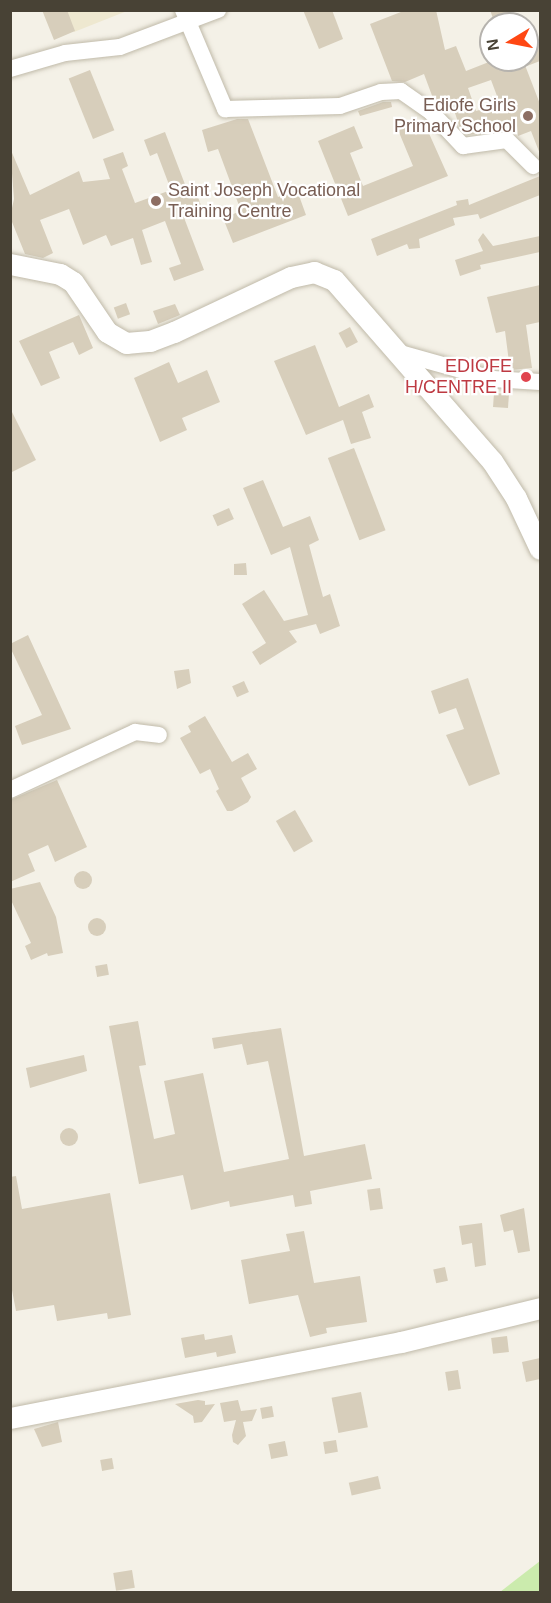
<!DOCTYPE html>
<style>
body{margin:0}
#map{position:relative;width:551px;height:1603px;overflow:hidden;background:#f4f1e7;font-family:Arial,sans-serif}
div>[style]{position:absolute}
.education>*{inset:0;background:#eee8d0}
.green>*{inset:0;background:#cbebad}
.building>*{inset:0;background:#d7cebb;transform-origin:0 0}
.round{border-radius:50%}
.roads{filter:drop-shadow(0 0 2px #c0baa9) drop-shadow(0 0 2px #c0baa9)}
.minor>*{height:16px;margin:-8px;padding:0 8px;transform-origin:8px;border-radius:8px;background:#fff}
.tertiary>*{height:21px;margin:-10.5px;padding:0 10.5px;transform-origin:10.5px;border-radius:10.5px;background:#fff}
.dots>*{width:16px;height:16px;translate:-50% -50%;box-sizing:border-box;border:3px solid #fff;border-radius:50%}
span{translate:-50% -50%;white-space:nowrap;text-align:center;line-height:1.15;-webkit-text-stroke:4.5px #fff;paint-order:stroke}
.education-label{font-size:18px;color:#785e54}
.right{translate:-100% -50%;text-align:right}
.left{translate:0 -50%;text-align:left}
.health-label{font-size:18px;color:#be3a42}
.frame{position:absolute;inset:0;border:12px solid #484235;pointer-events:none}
.north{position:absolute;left:479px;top:12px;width:60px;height:60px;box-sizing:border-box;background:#fff;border:2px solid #b6b3ae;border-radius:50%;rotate:260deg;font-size:16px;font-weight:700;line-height:24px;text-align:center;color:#484235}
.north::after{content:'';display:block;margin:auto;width:21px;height:27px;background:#ff4713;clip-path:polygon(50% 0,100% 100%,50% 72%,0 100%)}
</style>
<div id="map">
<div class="education">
<i style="clip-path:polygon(65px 11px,127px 11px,74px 32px)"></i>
</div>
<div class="green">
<i style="clip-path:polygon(540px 1561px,540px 1592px,500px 1592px)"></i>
</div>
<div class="building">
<i style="clip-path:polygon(42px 10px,67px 10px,75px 31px,54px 40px)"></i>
<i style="clip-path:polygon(303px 10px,332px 10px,343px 39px,319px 49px)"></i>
<i style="clip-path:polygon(evenodd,406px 10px,436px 10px,445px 50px,456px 46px,466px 71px,494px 60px,523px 60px,540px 104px,540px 154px,531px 131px,518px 136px,517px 126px,510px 129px,507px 121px,482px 129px,483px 133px,467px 135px,460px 128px,449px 95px,434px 101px,424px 74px,405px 82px,392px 81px,370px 24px,406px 10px,491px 80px,500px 104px,476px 111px,468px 88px,491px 80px)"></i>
<i style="clip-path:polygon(490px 10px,510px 10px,514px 24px,495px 24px)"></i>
<i style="clip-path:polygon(540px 43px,540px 61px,527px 66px,527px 49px)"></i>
<i style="left:90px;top:70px;width:65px;height:23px;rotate:68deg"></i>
<i style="clip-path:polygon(383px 102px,391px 102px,392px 107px,360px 116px,358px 111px)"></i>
<i style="clip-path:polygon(237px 119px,248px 119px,278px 197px,297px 190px,306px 215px,233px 243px,223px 218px,241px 211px,218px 149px,208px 152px,202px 130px)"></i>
<i style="clip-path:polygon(423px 120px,448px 176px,348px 216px,318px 141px,354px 126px,363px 148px,350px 153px,363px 186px,413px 166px,398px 130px)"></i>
<i style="clip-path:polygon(165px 132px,186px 187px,193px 184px,202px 208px,183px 215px,204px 270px,174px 281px,169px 268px,181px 264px,165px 221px,142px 230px,152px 262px,141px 265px,133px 238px,111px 246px,106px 235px,83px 245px,69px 209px,40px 220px,53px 253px,43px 258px,25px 254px,10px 217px,14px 199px,10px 148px,30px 195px,79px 171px,83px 182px,110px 179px,103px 159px,123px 152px,128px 166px,122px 169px,135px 203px,171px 190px,157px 153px,150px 156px,144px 140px)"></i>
<i style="clip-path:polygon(540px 176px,540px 195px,480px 219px,478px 214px,453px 218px,455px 225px,419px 239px,420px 248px,409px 249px,407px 244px,377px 256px,371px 239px,457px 205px,456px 201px,468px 199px,469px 205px)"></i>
<i style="clip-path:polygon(483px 233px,493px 246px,540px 236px,540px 252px,480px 265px,481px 269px,460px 276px,455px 260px,483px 251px,478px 240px)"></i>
<i style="clip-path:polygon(540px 285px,540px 322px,526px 325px,532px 368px,510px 370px,505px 331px,496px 333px,487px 297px)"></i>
<i style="left:126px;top:303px;width:12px;height:13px;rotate:70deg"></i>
<i style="clip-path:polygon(175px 304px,180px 315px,158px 324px,153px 311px)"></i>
<i style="clip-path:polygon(79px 315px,93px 348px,79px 355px,73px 342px,49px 352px,60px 378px,41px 386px,19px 341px)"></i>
<i style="left:350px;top:327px;width:17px;height:13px;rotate:62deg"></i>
<i style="clip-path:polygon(315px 345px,339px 407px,369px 394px,374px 407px,362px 412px,371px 438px,351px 444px,343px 420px,306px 435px,274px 361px)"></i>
<i style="clip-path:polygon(169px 362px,178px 383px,207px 370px,220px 402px,182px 418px,187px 430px,160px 442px,134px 378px)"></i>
<i style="left:494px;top:393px;width:15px;height:14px;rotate:4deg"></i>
<i style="clip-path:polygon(10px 408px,36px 460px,10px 473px)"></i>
<i style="left:354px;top:448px;width:88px;height:28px;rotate:69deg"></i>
<i style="clip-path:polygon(263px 480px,283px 527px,310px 516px,319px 540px,309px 545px,323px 597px,330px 594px,340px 626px,320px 634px,316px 624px,289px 631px,297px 642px,260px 665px,252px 652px,266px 643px,242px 604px,264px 590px,284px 621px,308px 615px,290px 547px,271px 555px,243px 488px)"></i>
<i style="left:229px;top:508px;width:12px;height:18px;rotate:66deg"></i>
<i style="clip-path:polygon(246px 563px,247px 575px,234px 575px,234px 564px)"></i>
<i style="clip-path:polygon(28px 635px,71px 729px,22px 745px,15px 726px,42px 715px,10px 647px,10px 644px)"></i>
<i style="clip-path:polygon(189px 669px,191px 683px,177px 689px,174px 671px)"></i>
<i style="clip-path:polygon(468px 678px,500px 774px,469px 786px,446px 735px,464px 729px,456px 708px,439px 714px,431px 691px)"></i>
<i style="left:244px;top:681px;width:12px;height:13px;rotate:66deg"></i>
<i style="clip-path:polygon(205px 716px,232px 762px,248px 753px,257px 769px,241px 778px,251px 797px,248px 802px,232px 811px,227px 811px,216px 791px,219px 789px,210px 769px,200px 774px,180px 738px,191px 732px,188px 726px)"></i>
<i style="clip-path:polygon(57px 780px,87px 847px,55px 862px,48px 845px,28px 854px,35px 871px,10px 882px,10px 800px)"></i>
<i style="left:295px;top:810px;width:36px;height:22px;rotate:60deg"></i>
<i class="round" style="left:74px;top:871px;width:18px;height:18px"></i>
<i style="clip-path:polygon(40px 882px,56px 917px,63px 953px,48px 956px,47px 953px,31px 960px,25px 946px,31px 943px,10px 898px,10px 889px)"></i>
<i class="round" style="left:88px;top:918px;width:18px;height:18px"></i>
<i style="left:107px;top:964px;width:11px;height:12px;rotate:80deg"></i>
<i style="clip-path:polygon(138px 1021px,146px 1065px,139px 1066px,154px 1139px,175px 1134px,164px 1081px,203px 1073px,224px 1172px,289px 1159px,268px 1061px,247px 1065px,242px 1044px,214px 1049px,212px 1038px,281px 1028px,304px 1156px,365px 1144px,372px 1179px,310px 1191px,312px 1204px,295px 1207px,293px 1195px,230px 1207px,229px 1201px,191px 1210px,183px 1175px,139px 1184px,109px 1026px)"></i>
<i style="clip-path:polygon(84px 1055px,87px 1071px,30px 1088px,26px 1068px)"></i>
<i class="round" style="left:60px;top:1128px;width:18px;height:18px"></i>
<i style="clip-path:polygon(16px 1176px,22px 1209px,110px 1193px,131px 1315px,108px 1319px,107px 1313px,57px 1321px,54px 1305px,16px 1311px,10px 1280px,10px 1177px)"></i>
<i style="left:380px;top:1188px;width:21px;height:13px;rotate:82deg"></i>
<i style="clip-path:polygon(524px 1208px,530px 1251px,518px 1253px,513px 1230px,504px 1232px,500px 1215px)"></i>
<i style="clip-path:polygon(482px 1223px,486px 1265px,475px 1267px,472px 1243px,462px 1245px,459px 1226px)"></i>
<i style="clip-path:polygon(304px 1231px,314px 1283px,360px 1276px,367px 1322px,326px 1328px,327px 1333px,310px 1337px,298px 1295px,249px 1304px,241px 1260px,290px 1251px,286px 1234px)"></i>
<i style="left:445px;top:1267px;width:14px;height:12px;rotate:78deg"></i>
<i style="clip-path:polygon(204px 1334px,205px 1340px,232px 1335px,236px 1353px,217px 1357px,216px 1352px,185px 1358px,181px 1338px)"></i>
<i style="left:507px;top:1336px;width:16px;height:16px;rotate:83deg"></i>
<i style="clip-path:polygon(540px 1358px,540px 1379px,526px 1382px,522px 1362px)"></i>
<i style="left:458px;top:1370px;width:19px;height:13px;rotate:81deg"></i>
<i style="left:361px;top:1392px;width:36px;height:30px;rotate:79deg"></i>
<i style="clip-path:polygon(198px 1400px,205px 1401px,205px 1405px,215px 1404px,202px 1422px,194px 1423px,193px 1416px,175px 1404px)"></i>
<i style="clip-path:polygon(238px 1400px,241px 1411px,257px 1409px,252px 1421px,243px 1422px,246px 1436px,238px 1445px,233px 1442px,232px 1435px,236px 1420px,224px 1422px,220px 1403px)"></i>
<i style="left:272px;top:1406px;width:11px;height:12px;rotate:80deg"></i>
<i style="clip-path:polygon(58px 1422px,62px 1442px,42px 1447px,34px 1429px)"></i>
<i style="left:336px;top:1440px;width:12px;height:13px;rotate:81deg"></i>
<i style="left:285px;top:1441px;width:15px;height:17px;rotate:79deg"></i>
<i style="left:112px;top:1458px;width:11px;height:12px;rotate:80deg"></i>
<i style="left:378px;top:1476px;width:13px;height:30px;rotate:77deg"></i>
<i style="left:132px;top:1570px;width:18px;height:19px;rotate:81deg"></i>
</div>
<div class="roads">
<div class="minor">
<i style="left:183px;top:10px;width:108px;rotate:67deg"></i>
<i style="left:225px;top:109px;width:115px;rotate:-1.5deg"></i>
<i style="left:340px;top:106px;width:43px;rotate:-18.9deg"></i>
<i style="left:381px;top:92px;width:20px;rotate:-3deg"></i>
<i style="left:401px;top:91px;width:37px;rotate:35deg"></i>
<i style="left:431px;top:112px;width:47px;rotate:46.7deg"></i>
<i style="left:463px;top:146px;width:44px;rotate:-7.8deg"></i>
<i style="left:507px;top:140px;width:37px;rotate:45deg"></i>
<i style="left:10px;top:69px;width:57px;rotate:-16.2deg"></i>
<i style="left:65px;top:53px;width:55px;rotate:-6.2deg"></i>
<i style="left:120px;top:47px;width:105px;rotate:-20.7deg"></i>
<i style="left:400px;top:353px;width:97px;rotate:15.6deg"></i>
<i style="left:493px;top:379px;width:47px;rotate:3.7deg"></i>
<i style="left:10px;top:790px;width:138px;rotate:-24.9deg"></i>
<i style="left:135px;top:732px;width:24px;rotate:7deg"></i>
</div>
<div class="tertiary">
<i style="left:10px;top:264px;width:51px;rotate:11.3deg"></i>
<i style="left:60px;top:274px;width:15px;rotate:32deg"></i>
<i style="left:73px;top:282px;width:60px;rotate:55.8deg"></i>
<i style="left:107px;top:332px;width:22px;rotate:30deg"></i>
<i style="left:126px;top:343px;width:24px;rotate:-5deg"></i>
<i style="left:150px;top:341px;width:26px;rotate:-21deg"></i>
<i style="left:174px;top:332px;width:129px;rotate:-25.2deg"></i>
<i style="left:291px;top:277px;width:24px;rotate:-12deg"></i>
<i style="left:314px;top:272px;width:22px;rotate:22deg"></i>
<i style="left:334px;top:280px;width:240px;rotate:48.9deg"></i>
<i style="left:492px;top:461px;width:44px;rotate:57deg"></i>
<i style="left:516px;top:498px;width:56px;rotate:64.8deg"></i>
<i style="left:10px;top:1418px;width:398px;rotate:-11deg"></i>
<i style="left:401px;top:1342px;width:143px;rotate:-13.7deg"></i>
</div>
</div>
<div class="dots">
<i style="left:528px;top:116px;background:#8d6e63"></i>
<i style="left:156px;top:201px;background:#8d6e63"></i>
<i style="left:526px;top:377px;background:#e0444e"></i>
</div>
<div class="education-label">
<span class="right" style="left:516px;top:116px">Ediofe Girls<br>Primary School</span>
<span class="left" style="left:168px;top:201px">Saint Joseph Vocational<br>Training Centre</span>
</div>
<div class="health-label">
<span class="right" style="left:512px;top:377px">EDIOFE<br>H/CENTRE II</span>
</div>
<div class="frame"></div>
<div class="north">N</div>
</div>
